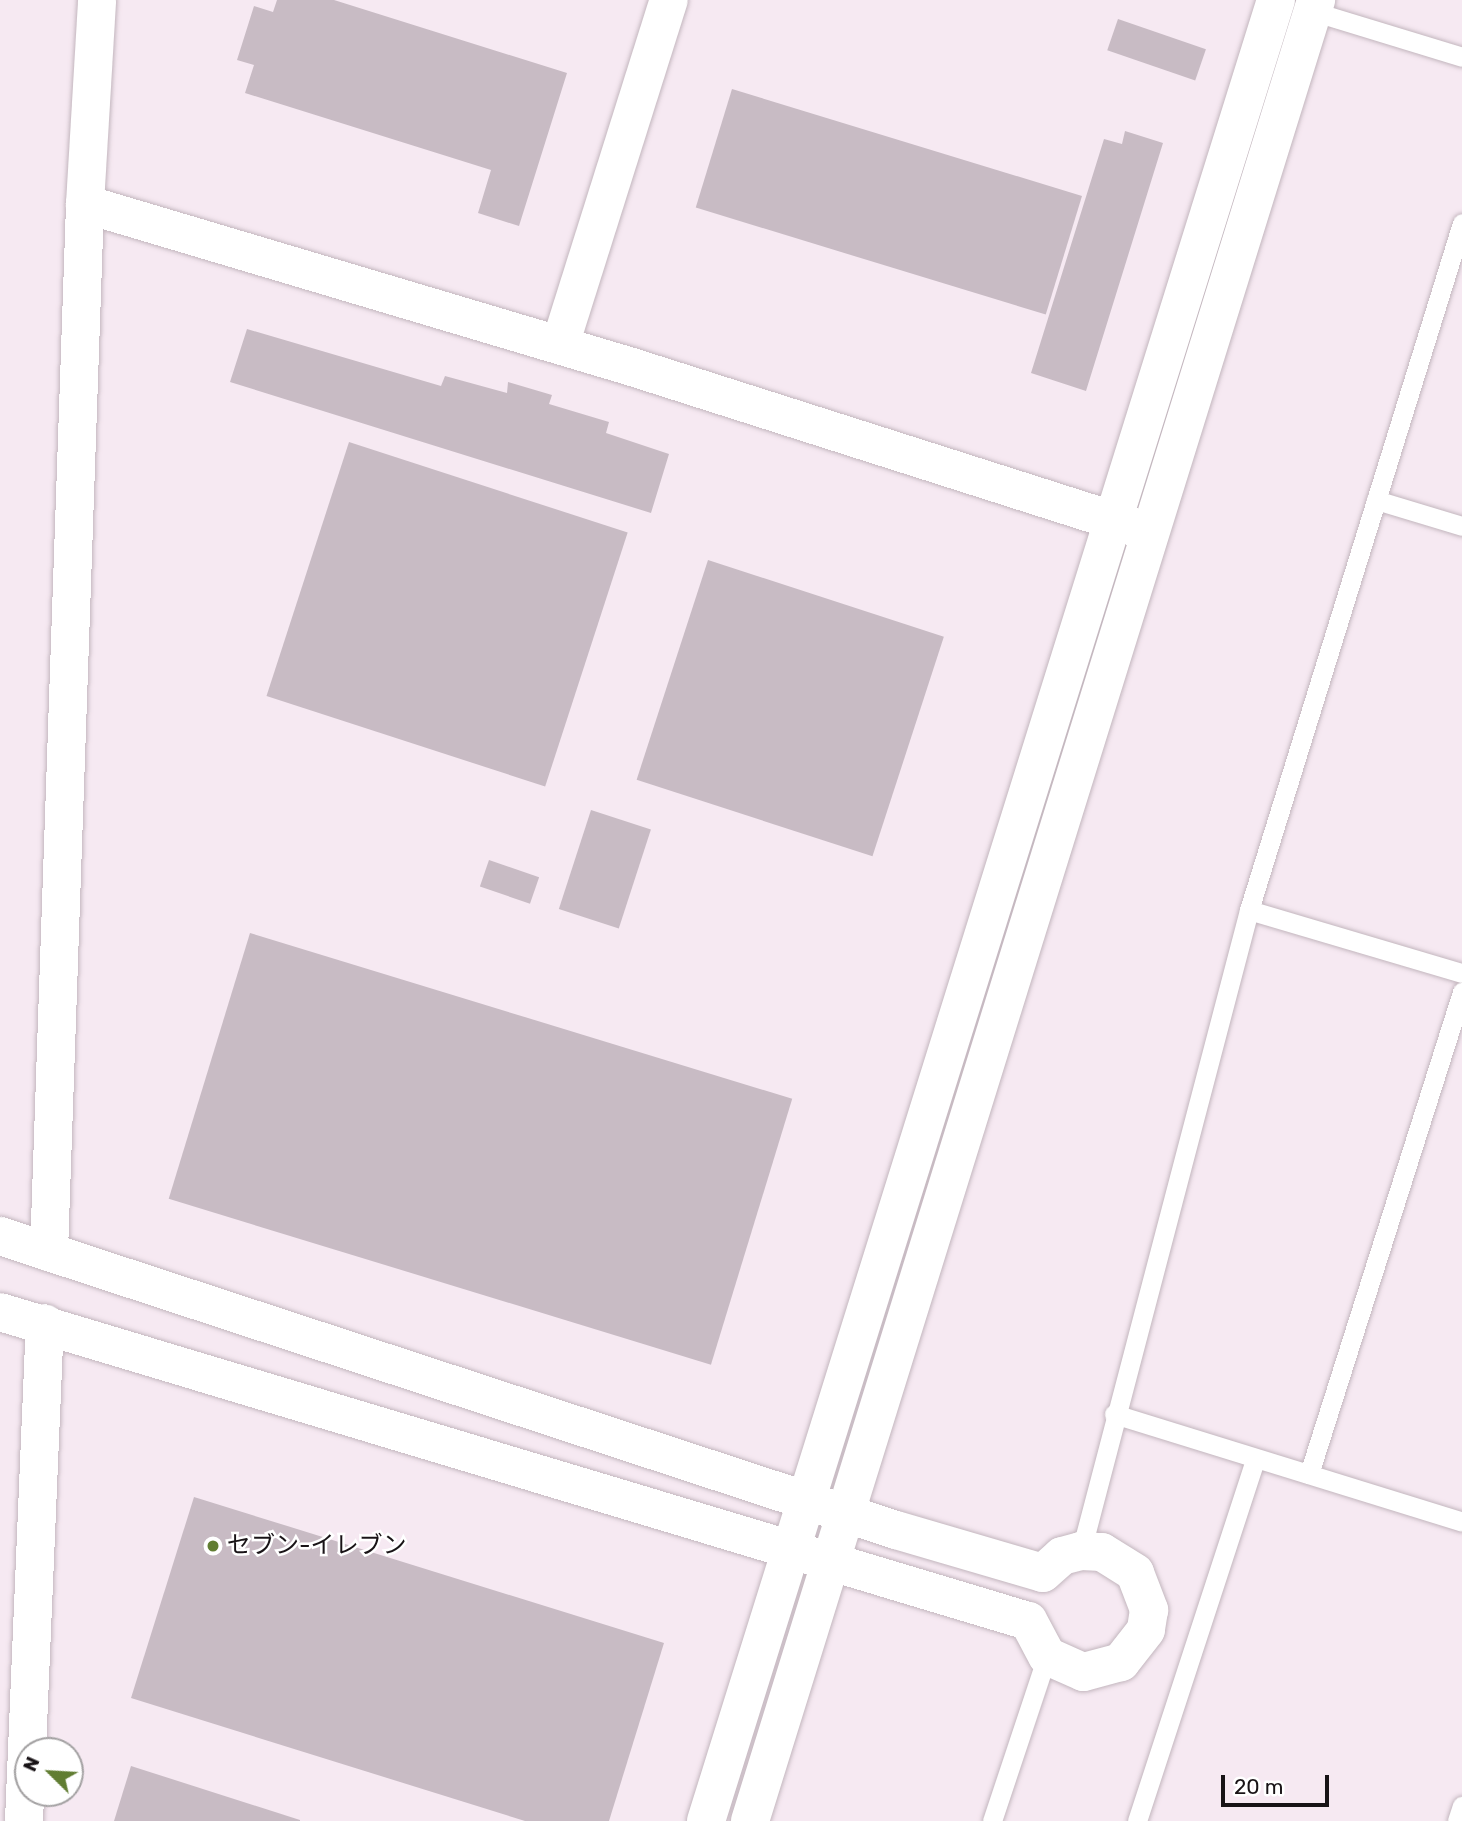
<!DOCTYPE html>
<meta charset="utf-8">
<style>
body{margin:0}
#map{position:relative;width:1462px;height:1821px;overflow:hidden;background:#f6e9f2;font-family:Rubik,"Noto Sans JP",sans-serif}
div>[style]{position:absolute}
.building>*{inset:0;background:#c8bbc4;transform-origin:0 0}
.roads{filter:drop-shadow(0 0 2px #c3b6be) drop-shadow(0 0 2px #c3b6be)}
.service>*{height:19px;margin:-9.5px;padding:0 9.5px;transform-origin:9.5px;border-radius:9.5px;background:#fff}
.tertiary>*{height:38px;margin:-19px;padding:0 19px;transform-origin:19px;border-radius:19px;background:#fff}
.dots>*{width:19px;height:19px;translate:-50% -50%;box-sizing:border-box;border:4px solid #fff;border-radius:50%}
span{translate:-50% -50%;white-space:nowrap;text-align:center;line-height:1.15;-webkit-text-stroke:5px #fff;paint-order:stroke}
.poi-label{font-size:24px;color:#181316}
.left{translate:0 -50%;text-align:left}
.north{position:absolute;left:14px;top:1737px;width:70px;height:70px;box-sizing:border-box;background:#fff;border:2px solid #a3a1a2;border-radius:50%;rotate:294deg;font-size:19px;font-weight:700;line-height:28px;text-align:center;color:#181316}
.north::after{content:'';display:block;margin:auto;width:24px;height:32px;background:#617d32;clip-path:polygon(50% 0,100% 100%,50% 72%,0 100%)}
.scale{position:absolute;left:1221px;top:1775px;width:108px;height:32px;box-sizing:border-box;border:4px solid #181316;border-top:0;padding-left:9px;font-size:21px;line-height:24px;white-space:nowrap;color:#181316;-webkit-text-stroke:5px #fff;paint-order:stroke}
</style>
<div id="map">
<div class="building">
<i style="clip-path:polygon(277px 0,334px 0,567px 73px,519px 226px,478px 213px,491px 170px,245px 93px,254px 65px,237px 60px,254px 6px,273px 12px)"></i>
<i style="left:1118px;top:19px;width:93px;height:33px;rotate:19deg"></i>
<i style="left:732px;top:89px;width:366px;height:124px;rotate:17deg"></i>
<i style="clip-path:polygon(1125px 131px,1163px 143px,1086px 391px,1031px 373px,1104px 139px,1122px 144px)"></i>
<i style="clip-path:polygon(247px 329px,441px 386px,445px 376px,507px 393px,508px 382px,552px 395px,549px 404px,609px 422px,606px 433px,669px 454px,651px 513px,230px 382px)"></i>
<i style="left:349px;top:442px;width:293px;height:267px;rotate:18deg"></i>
<i style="left:708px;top:560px;width:248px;height:231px;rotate:18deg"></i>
<i style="left:591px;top:810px;width:63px;height:104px;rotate:18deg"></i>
<i style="left:489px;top:860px;width:53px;height:28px;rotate:19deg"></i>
<i style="left:250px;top:933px;width:567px;height:278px;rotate:17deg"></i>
<i style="clip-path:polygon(194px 1497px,664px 1643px,609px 1821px,525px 1821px,131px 1698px)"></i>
<i style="clip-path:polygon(131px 1766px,300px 1820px,300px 1821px,114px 1821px)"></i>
</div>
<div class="roads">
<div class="service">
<i style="left:1312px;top:11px;width:157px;rotate:17deg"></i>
<i style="left:1376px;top:500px;width:90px;rotate:16.8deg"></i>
<i style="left:1249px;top:910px;width:222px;rotate:16.5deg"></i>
<i style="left:1114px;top:1414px;width:364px;rotate:17.2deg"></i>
<i style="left:1309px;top:1474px;width:506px;rotate:-72.39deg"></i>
<i style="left:1081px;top:1551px;width:663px;rotate:-75.31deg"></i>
<i style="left:1249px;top:910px;width:719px;rotate:-72.77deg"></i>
<i style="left:992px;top:1821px;width:174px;rotate:-71.6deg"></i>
<i style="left:1137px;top:1821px;width:380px;rotate:-71.9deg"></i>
<i style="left:1457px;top:1821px;width:16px;rotate:-72deg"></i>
</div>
<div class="tertiary">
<i style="left:85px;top:204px;width:571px;rotate:16.59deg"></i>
<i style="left:632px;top:367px;width:530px;rotate:17.68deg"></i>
<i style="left:560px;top:345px;width:362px;rotate:-72.5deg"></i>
<i style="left:0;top:1236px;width:943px;rotate:18.17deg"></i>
<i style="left:896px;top:1530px;width:153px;rotate:16.3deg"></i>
<i style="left:1043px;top:1573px;width:25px;rotate:-42deg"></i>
<i style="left:1062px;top:1556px;width:20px;rotate:-15deg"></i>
<i style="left:1081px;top:1551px;width:21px;rotate:3deg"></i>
<i style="left:1102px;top:1552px;width:39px;rotate:32deg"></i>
<i style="left:1135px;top:1573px;width:40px;rotate:69deg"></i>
<i style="left:1149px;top:1610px;width:20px;rotate:99deg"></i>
<i style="left:1146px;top:1630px;width:41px;rotate:128deg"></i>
<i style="left:1121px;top:1662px;width:39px;rotate:165deg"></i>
<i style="left:1083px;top:1672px;width:39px;rotate:-156deg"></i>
<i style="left:1047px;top:1656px;width:40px;rotate:-118deg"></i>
<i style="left:1028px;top:1621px;width:1073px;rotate:-163.27deg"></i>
<i style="left:49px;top:1252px;width:1049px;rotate:-88.03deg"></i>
<i style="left:85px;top:204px;width:204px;rotate:-86.6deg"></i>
<i style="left:24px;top:1821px;width:498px;rotate:-87.6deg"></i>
<i style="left:706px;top:1821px;width:1908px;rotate:-72.62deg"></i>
<i style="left:750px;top:1821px;width:1907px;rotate:-72.73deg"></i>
</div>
</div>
<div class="dots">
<i style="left:213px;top:1546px;background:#617d32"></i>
</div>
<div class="poi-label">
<span class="left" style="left:227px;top:1546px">セブン-イレブン</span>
</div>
<div class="north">N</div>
<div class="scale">20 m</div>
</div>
